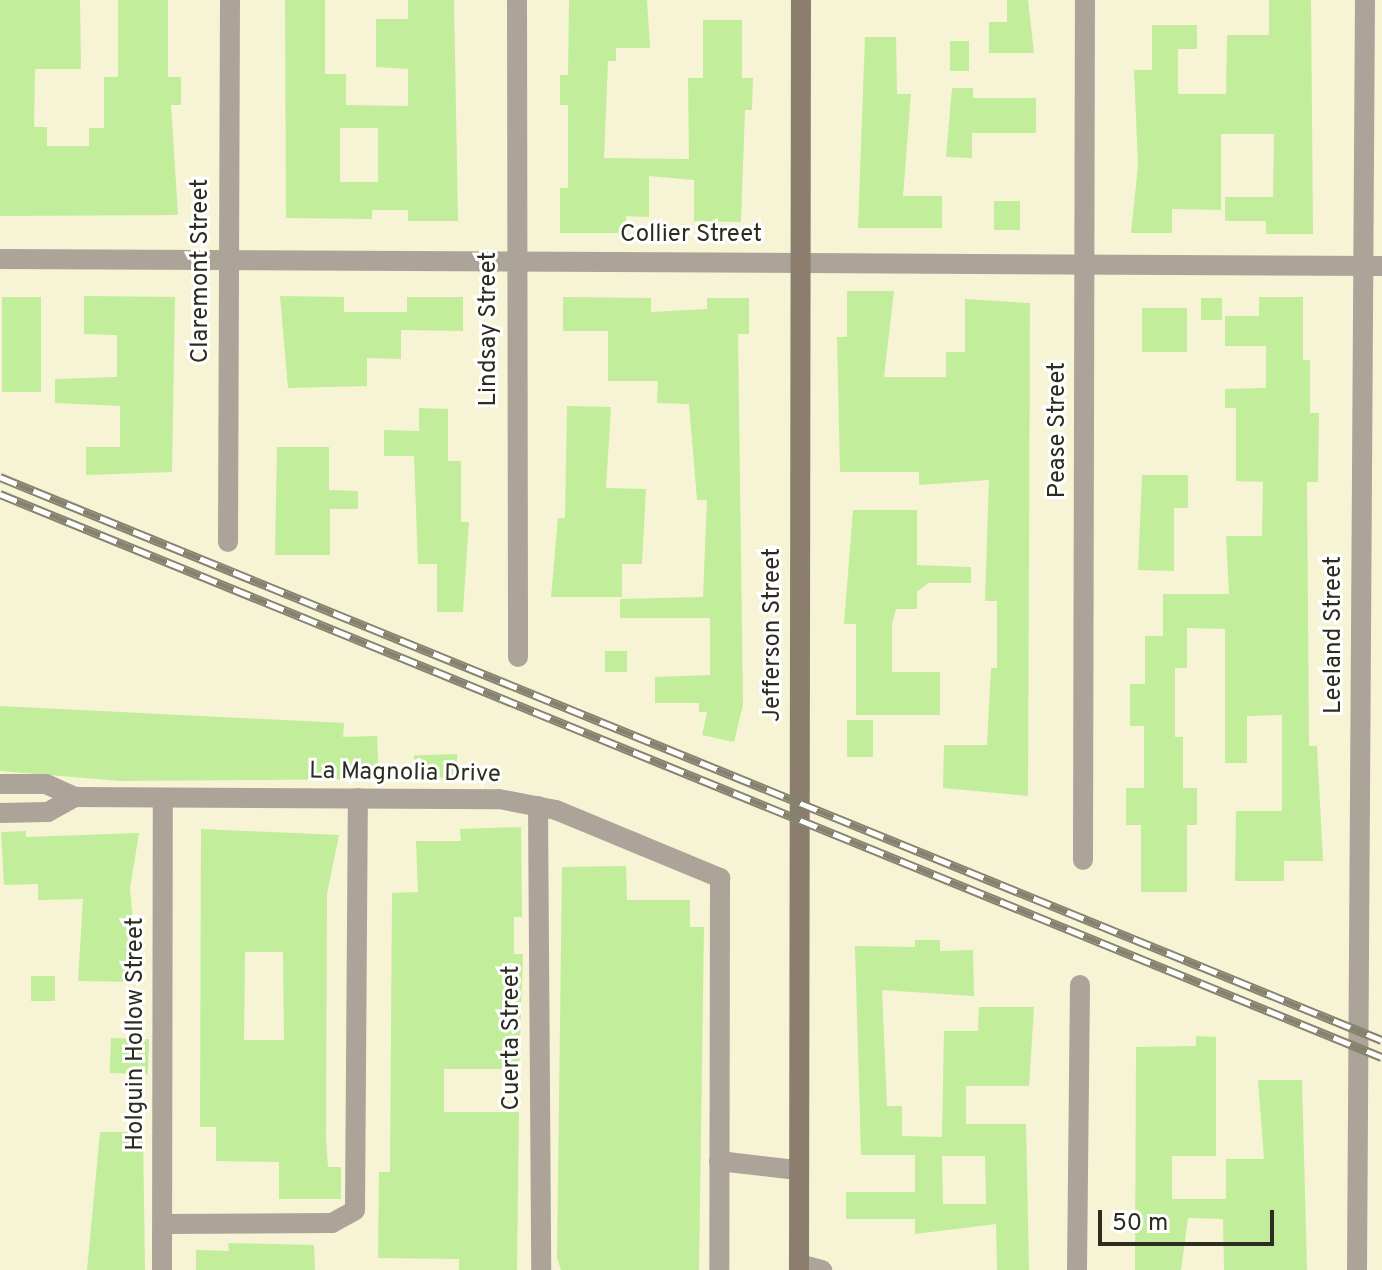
<!DOCTYPE html>
<style>
body{margin:0}
#map{position:relative;width:1382px;height:1270px;overflow:hidden;background:#f7f3d5;font-family:Overpass,sans-serif}
div>[style]{position:absolute}
.building>*{inset:0;background:#c2ed9b;transform-origin:0 0}
.street>*{height:20px;margin:-10px;padding:0 10px;transform-origin:10px;border-radius:10px;background:#aca399}
.secondary>*{height:20px;margin:-10px;padding:0 10px;transform-origin:10px;border-radius:10px;background:#8b7e6f}
.rail>*{height:9px;margin-top:-4.5px;transform-origin:0;background:repeating-linear-gradient(90deg,#fff 0 18px,#85836f 0 36px);box-sizing:border-box;border-block:2px solid #85836f}
span{translate:-50% -50%;white-space:nowrap;text-align:center;line-height:1.15;-webkit-text-stroke:6px #fff;paint-order:stroke}
.street-label{font-size:24px;color:#2d2c20}
.scale{position:absolute;left:1098px;top:1210px;width:176px;height:36px;box-sizing:border-box;border:4px solid #2d2c20;border-top:0;padding-left:10px;font-size:24px;line-height:28px;white-space:nowrap;color:#2d2c20;-webkit-text-stroke:6px #fff;paint-order:stroke}
</style>
<div id="map">
<div class="building">
<i style="clip-path:polygon(0 0,80px 0,81px 69px,35px 69px,34px 127px,47px 127px,47px 146px,89px 146px,89px 128px,104px 128px,104px 77px,118px 77px,118px 0,168px 0,168px 77px,181px 77px,181px 105px,171px 105px,178px 215px,0 216px)"></i>
<i style="clip-path:polygon(evenodd,285px 0,325px 0,325px 74px,346px 74px,346px 105px,408px 106px,408px 69px,376px 67px,376px 19px,408px 19px,408px 0,454px 0,458px 221px,408px 221px,408px 210px,372px 210px,372px 219px,286px 218px,285px 0,340px 128px,378px 128px,378px 182px,340px 182px,340px 128px)"></i>
<i style="clip-path:polygon(569px 0,647px 0,650px 48px,616px 48px,616px 61px,608px 61px,604px 158px,689px 159px,688px 78px,703px 78px,703px 20px,742px 20px,742px 78px,753px 78px,752px 110px,745px 110px,741px 222px,694px 221px,694px 180px,649px 176px,649px 217px,626px 216px,626px 233px,560px 233px,560px 188px,568px 188px,568px 105px,560px 105px,560px 75px,568px 75px)"></i>
<i style="clip-path:polygon(1007px 0,1028px 0,1034px 53px,989px 53px,989px 22px,1007px 22px)"></i>
<i style="clip-path:polygon(1269px 0,1311px 0,1313px 234px,1266px 234px,1266px 221px,1225px 221px,1225px 197px,1273px 197px,1274px 134px,1221px 134px,1221px 210px,1172px 209px,1172px 233px,1131px 233px,1138px 165px,1134px 70px,1152px 70px,1152px 25px,1197px 25px,1197px 49px,1178px 49px,1178px 94px,1226px 94px,1227px 35px,1269px 35px)"></i>
<i style="clip-path:polygon(865px 37px,896px 37px,897px 94px,911px 94px,903px 196px,942px 196px,942px 228px,858px 228px)"></i>
<i style="left:950px;top:41px;width:19px;height:30px"></i>
<i style="clip-path:polygon(952px 88px,973px 88px,973px 98px,1036px 98px,1036px 133px,972px 133px,972px 158px,946px 157px)"></i>
<i style="left:994px;top:201px;width:26px;height:29px"></i>
<i style="clip-path:polygon(847px 291px,894px 291px,884px 377px,946px 377px,946px 352px,965px 352px,965px 299px,1030px 303px,1028px 796px,943px 788px,944px 745px,987px 745px,991px 668px,997px 668px,997px 601px,985px 601px,989px 480px,919px 485px,919px 472px,840px 472px,837px 337px,847px 337px)"></i>
<i style="clip-path:polygon(84px 296px,175px 297px,172px 472px,86px 475px,86px 447px,120px 447px,120px 406px,55px 403px,55px 379px,117px 377px,117px 335px,84px 334px)"></i>
<i style="clip-path:polygon(280px 296px,344px 297px,344px 312px,407px 312px,407px 297px,463px 297px,463px 331px,401px 330px,401px 359px,367px 358px,367px 386px,288px 388px)"></i>
<i style="left:2px;top:297px;width:39px;height:95px"></i>
<i style="clip-path:polygon(563px 297px,651px 298px,651px 312px,707px 309px,707px 298px,749px 298px,749px 334px,738px 334px,743px 705px,734px 742px,702px 735px,707px 712px,699px 712px,699px 703px,655px 703px,655px 677px,710px 675px,710px 618px,620px 618px,620px 599px,703px 597px,707px 500px,697px 500px,689px 404px,657px 403px,658px 381px,608px 381px,608px 331px,563px 331px)"></i>
<i style="clip-path:polygon(1259px 297px,1303px 297px,1303px 360px,1310px 360px,1310px 413px,1319px 413px,1318px 482px,1307px 482px,1309px 746px,1317px 746px,1323px 861px,1284px 861px,1284px 881px,1235px 881px,1236px 811px,1282px 811px,1282px 715px,1247px 716px,1247px 763px,1225px 763px,1225px 629px,1187px 628px,1187px 668px,1175px 668px,1175px 737px,1183px 737px,1183px 788px,1197px 788px,1197px 825px,1187px 825px,1187px 892px,1141px 892px,1141px 825px,1126px 825px,1126px 788px,1144px 788px,1144px 726px,1130px 726px,1130px 684px,1145px 684px,1145px 636px,1163px 636px,1163px 594px,1229px 594px,1226px 536px,1262px 536px,1263px 482px,1236px 481px,1236px 408px,1225px 408px,1225px 389px,1266px 388px,1266px 346px,1225px 346px,1225px 316px,1259px 316px)"></i>
<i style="left:1201px;top:298px;width:21px;height:22px"></i>
<i style="left:1142px;top:308px;width:45px;height:44px"></i>
<i style="clip-path:polygon(567px 406px,611px 407px,606px 488px,646px 489px,642px 564px,622px 564px,622px 597px,551px 597px,558px 518px,565px 518px)"></i>
<i style="clip-path:polygon(419px 408px,448px 409px,448px 461px,461px 461px,461px 522px,469px 522px,463px 612px,437px 612px,437px 564px,418px 564px,414px 456px,384px 456px,384px 430px,419px 431px)"></i>
<i style="clip-path:polygon(277px 447px,329px 447px,329px 490px,358px 491px,358px 509px,330px 509px,330px 555px,275px 555px)"></i>
<i style="clip-path:polygon(1142px 475px,1188px 475px,1188px 508px,1174px 508px,1174px 571px,1138px 570px)"></i>
<i style="clip-path:polygon(853px 510px,917px 510px,917px 565px,971px 567px,971px 583px,928px 583px,917px 592px,917px 609px,896px 609px,892px 624px,892px 672px,940px 672px,940px 715px,856px 715px,856px 624px,844px 624px)"></i>
<i style="left:605px;top:651px;width:22px;height:21px"></i>
<i style="clip-path:polygon(0 706px,344px 723px,343px 737px,377px 736px,379px 779px,121px 781px,0 771px)"></i>
<i style="left:847px;top:720px;width:26px;height:37px"></i>
<i style="left:457px;top:754px;width:23px;height:43px;rotate:88deg"></i>
<i style="clip-path:polygon(521px 827px,522px 917px,514px 917px,514px 954px,523px 954px,519px 1069px,444px 1069px,444px 1112px,519px 1112px,517px 1270px,459px 1270px,459px 1259px,378px 1258px,379px 1172px,390px 1172px,392px 893px,418px 892px,416px 841px,461px 841px,460px 829px)"></i>
<i style="clip-path:polygon(evenodd,201px 829px,339px 835px,327px 894px,326px 1136px,328px 1167px,341px 1167px,341px 1199px,279px 1199px,279px 1162px,216px 1161px,216px 1127px,200px 1127px,201px 829px,245px 952px,283px 952px,284px 1040px,244px 1040px,245px 952px)"></i>
<i style="clip-path:polygon(26px 831px,26px 837px,139px 833px,130px 888px,138px 982px,78px 981px,83px 899px,38px 900px,38px 884px,4px 885px,1px 832px)"></i>
<i style="clip-path:polygon(626px 866px,627px 900px,690px 900px,690px 927px,704px 927px,699px 1270px,561px 1270px,557px 1258px,562px 867px)"></i>
<i style="clip-path:polygon(evenodd,915px 940px,940px 940px,940px 951px,973px 950px,974px 996px,882px 990px,887px 1106px,902px 1106px,902px 1136px,942px 1137px,944px 1031px,978px 1031px,979px 1007px,1034px 1007px,1029px 1086px,966px 1086px,966px 1124px,1026px 1124px,1029px 1270px,997px 1270px,996px 1224px,915px 1234px,915px 1219px,846px 1219px,846px 1192px,915px 1192px,915px 1155px,861px 1155px,855px 946px,915px 947px,915px 940px,942px 1156px,985px 1156px,986px 1204px,943px 1204px,942px 1156px)"></i>
<i style="left:31px;top:976px;width:24px;height:25px"></i>
<i style="clip-path:polygon(1196px 1036px,1216px 1037px,1216px 1156px,1172px 1156px,1172px 1199px,1226px 1199px,1226px 1159px,1264px 1159px,1258px 1080px,1302px 1080px,1307px 1270px,1224px 1270px,1223px 1219px,1188px 1218px,1181px 1270px,1135px 1270px,1136px 1047px,1196px 1046px)"></i>
<i style="left:111px;top:1038px;width:38px;height:35px;rotate:2deg"></i>
<i style="clip-path:polygon(100px 1132px,143px 1132px,145px 1270px,87px 1270px)"></i>
<i style="clip-path:polygon(228px 1243px,314px 1245px,315px 1270px,196px 1270px,196px 1250px,229px 1251px)"></i>
</div>
<div class="street">
<i style="left:517px;top:0;width:657px;rotate:89.91deg"></i>
<i style="left:0;top:259px;width:1382px;rotate:0.29deg"></i>
<i style="left:228px;top:542px;width:542px;rotate:-89.79deg"></i>
<i style="left:0;top:784px;width:46px"></i>
<i style="left:46px;top:784px;width:32px;rotate:24deg"></i>
<i style="left:75px;top:797px;width:31px;rotate:151deg"></i>
<i style="left:48px;top:812px;width:48px;rotate:178.8deg"></i>
<i style="left:75px;top:797px;width:424px;rotate:0.3deg"></i>
<i style="left:499px;top:799px;width:58px;rotate:10.9deg"></i>
<i style="left:556px;top:810px;width:178px;rotate:22.5deg"></i>
<i style="left:720px;top:878px;width:392px;rotate:90.1deg"></i>
<i style="left:538px;top:806px;width:464px;rotate:89.6deg"></i>
<i style="left:1083px;top:860px;width:860px;rotate:-89.87deg"></i>
<i style="left:719px;top:1161px;width:79px;rotate:6.6deg"></i>
<i style="left:163px;top:1224px;width:169px;rotate:-0.3deg"></i>
<i style="left:332px;top:1223px;width:26px;rotate:-29deg"></i>
<i style="left:355px;top:1210px;width:412px;rotate:-89.6deg"></i>
<i style="left:799px;top:1264px;width:24px;rotate:15deg"></i>
<i style="left:162px;top:1270px;width:472px;rotate:-89.9deg"></i>
<i style="left:1077px;top:1270px;width:285px;rotate:-89.4deg"></i>
<i style="left:1357px;top:1270px;width:1270px;rotate:-89.64deg"></i>
</div>
<div class="secondary">
<i style="left:799px;top:1270px;width:1270px;rotate:-89.91deg"></i>
</div>
<div class="rail">
<i style="left:0;top:477px;width:1492px;rotate:22.17deg"></i>
<i style="left:0;top:494px;width:1492px;rotate:22.17deg"></i>
</div>
<div class="street-label">
<span style="left:691px;top:236px">Collier Street</span>
<span style="left:202px;top:271px;rotate:-90deg">Claremont Street</span>
<span style="left:490px;top:329px;rotate:-90deg">Lindsay Street</span>
<span style="left:1059px;top:430px;rotate:-90deg">Pease Street</span>
<span style="left:774px;top:635px;rotate:-90deg">Jefferson Street</span>
<span style="left:1335px;top:635px;rotate:-90deg">Leeland Street</span>
<span style="left:405px;top:774px;rotate:1deg">La Magnolia Drive</span>
<span style="left:137px;top:1034px;rotate:-90deg">Holguin Hollow Street</span>
<span style="left:513px;top:1038px;rotate:-90deg">Cuerta Street</span>
</div>
<div class="scale">50 m</div>
</div>
